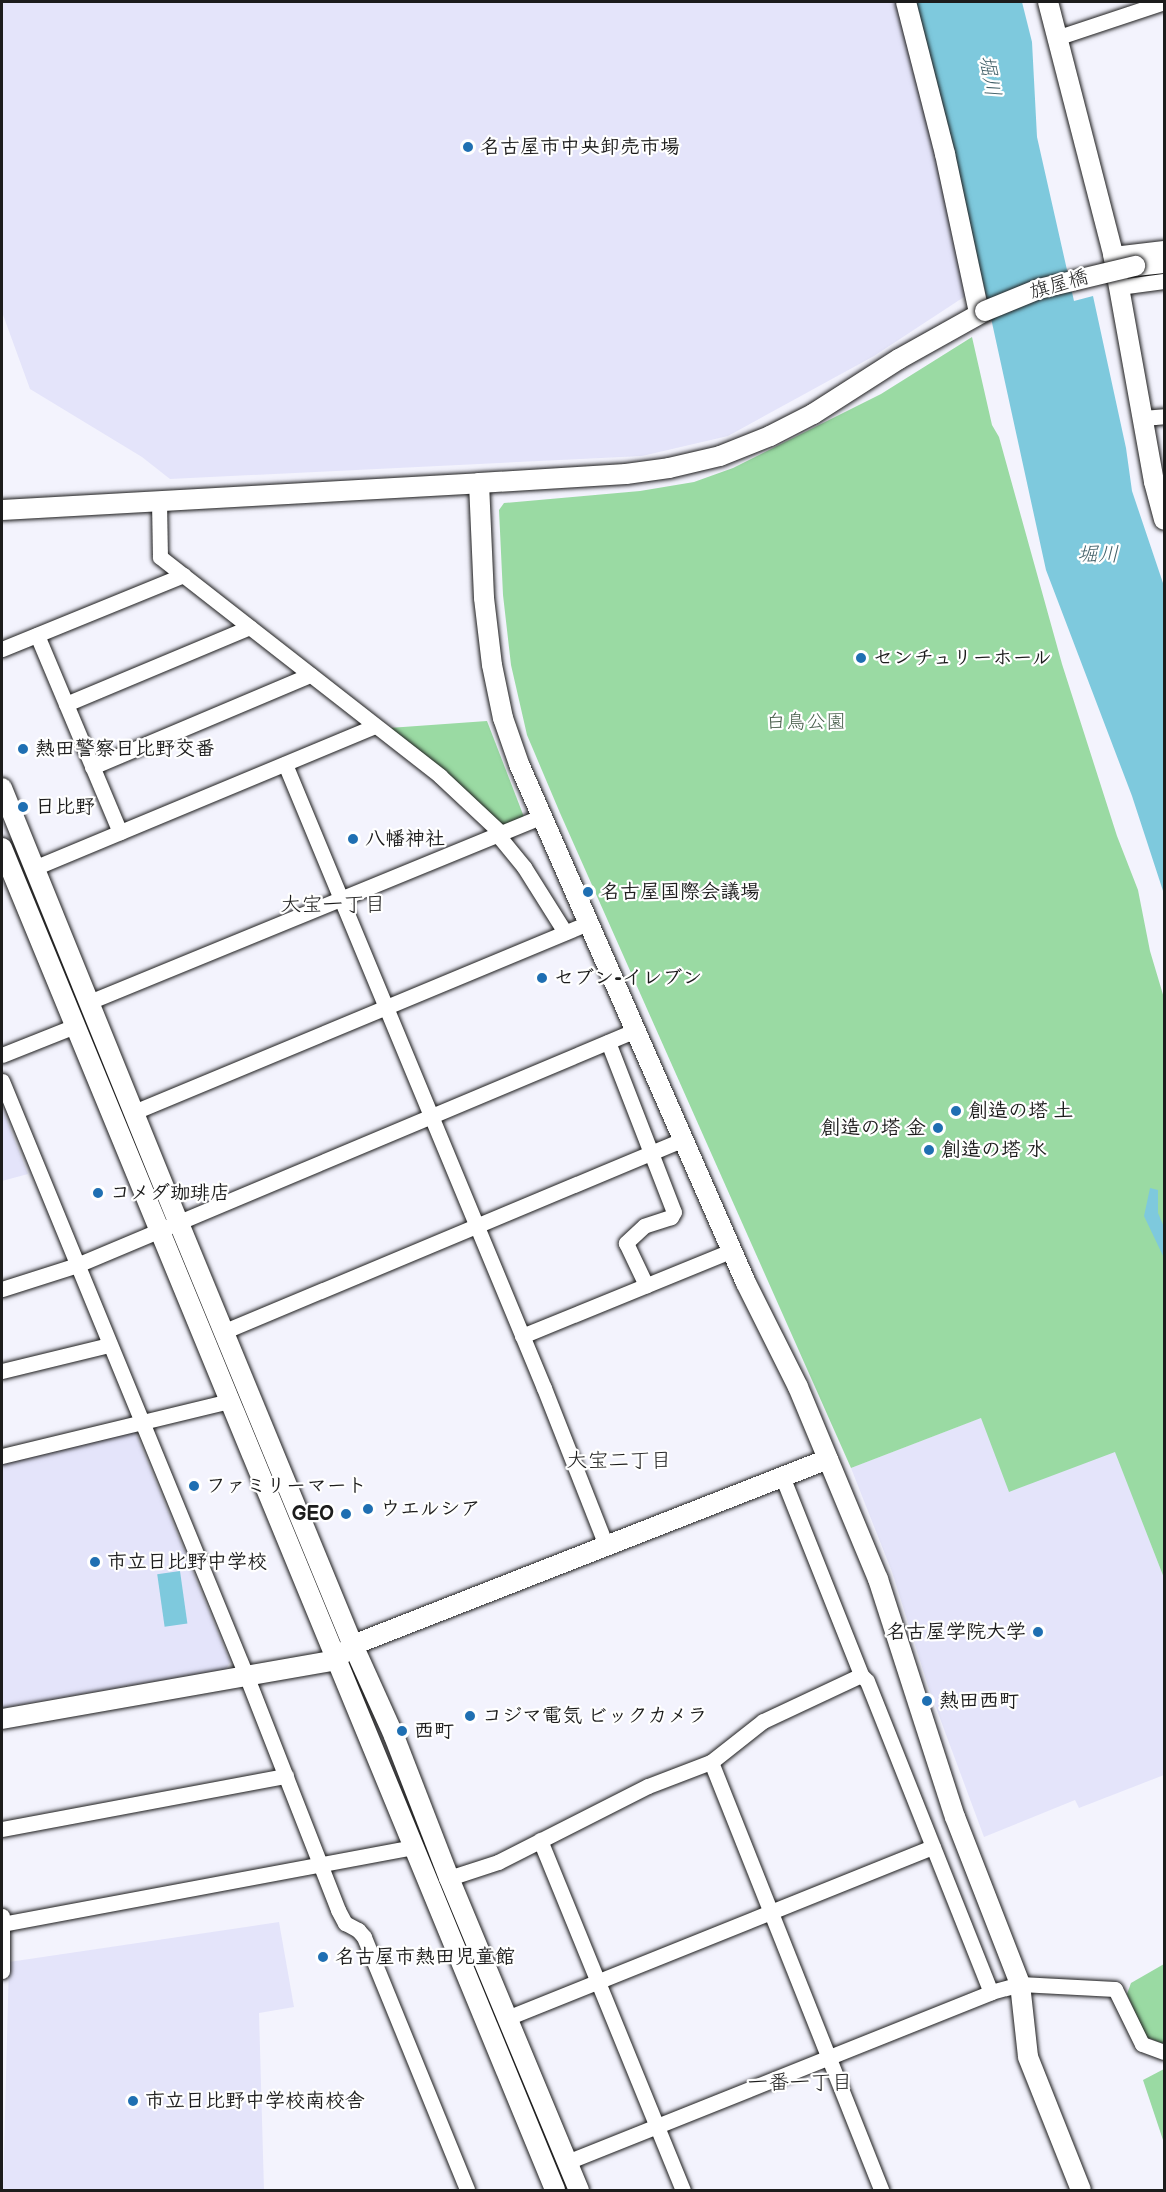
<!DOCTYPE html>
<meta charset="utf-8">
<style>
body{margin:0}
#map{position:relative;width:1166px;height:2192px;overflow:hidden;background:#f3f3fd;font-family:"Balsamiq Sans","Klee One",sans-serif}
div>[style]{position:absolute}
.built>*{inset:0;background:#e4e4fa}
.green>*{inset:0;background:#9adaa3}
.water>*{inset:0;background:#7ec9dd;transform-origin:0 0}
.roads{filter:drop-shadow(0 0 2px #1c1c1c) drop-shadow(0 0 2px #1c1c1c)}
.minor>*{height:15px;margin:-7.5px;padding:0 7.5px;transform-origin:7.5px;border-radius:7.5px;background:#fff}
.tertiary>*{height:20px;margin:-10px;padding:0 10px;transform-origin:10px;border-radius:10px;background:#fff}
.bridges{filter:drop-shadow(0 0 2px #1c1c1c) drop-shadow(0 0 2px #1c1c1c)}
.tertiary-bridge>*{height:20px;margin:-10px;padding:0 10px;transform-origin:10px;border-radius:10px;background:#fff}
.dots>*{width:16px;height:16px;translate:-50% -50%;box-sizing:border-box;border:3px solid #fff;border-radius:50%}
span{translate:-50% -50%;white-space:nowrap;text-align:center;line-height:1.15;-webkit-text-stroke:4.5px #fff;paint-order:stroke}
.poi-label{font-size:20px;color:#1c1c1c;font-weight:700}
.left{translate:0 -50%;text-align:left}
.right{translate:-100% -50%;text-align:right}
.street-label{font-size:20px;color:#1c1c1c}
.park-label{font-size:20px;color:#485e4b}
.water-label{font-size:21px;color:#436169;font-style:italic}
.neighbourhood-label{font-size:21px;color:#1c1c1c}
.frame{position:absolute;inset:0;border:3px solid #1c1c1c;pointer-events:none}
</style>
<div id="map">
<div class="built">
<i style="clip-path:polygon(2px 2px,901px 2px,970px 293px,874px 356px,728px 436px,642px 456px,170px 479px,142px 457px,30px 389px,2px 312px)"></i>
<i style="clip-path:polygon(2px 1108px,28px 1174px,2px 1181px)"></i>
<i style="clip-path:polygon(1087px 1377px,1164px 1578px,1164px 1775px,1079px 1808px,1075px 1800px,984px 1837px,928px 1686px,892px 1572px,851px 1468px)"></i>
<i style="clip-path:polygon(134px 1429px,230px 1662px,226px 1669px,2px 1708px,2px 1462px)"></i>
<i style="clip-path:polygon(279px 1922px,294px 2007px,259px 2013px,264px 2190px,3px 2190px,9px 1962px)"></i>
</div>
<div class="green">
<i style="clip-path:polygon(972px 337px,992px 425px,999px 437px,1062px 664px,1117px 836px,1138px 890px,1150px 951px,1164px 998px,1164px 1578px,1115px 1452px,1009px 1492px,981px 1418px,851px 1468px,560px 813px,527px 735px,511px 665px,503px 595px,499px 510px,504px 503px,640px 491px,694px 482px,733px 468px,881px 394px)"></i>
<i style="clip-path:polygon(487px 721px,524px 817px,501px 826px,389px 728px)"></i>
<i style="clip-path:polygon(1164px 1964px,1164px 2044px,1146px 2037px,1127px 1994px,1131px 1983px)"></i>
<i style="clip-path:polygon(1164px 2069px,1164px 2143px,1143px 2080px)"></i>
</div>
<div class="water">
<i style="clip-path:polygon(912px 2px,1022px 2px,1032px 42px,1037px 137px,1074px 301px,1093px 296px,1126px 448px,1132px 491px,1164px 586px,1164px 894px,1132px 796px,1046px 570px,984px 286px)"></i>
<i style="clip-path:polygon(1150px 1188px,1158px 1190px,1158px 1213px,1164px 1227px,1164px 1258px,1144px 1216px)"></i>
<i style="left:180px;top:1571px;width:53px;height:23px;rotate:82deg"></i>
</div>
<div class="roads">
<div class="minor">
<i style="left:1059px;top:37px;width:111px;rotate:-18.4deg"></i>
<i style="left:1113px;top:254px;width:51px;rotate:-6.7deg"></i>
<i style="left:1119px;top:287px;width:45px;rotate:-7.6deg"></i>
<i style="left:1143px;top:418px;width:21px;rotate:-5deg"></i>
<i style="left:159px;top:501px;width:56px;rotate:89deg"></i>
<i style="left:160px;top:557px;width:355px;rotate:38deg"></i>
<i style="left:440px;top:776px;width:83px;rotate:43.1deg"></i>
<i style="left:37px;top:635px;width:214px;rotate:67.2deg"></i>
<i style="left:2px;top:649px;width:196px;rotate:-22.2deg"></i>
<i style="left:66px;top:704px;width:199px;rotate:-22.7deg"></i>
<i style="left:285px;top:764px;width:676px;rotate:67.46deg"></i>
<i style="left:544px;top:1388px;width:169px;rotate:68.5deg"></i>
<i style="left:92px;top:767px;width:237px;rotate:-22.9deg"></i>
<i style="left:497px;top:834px;width:43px;rotate:50.7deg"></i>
<i style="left:524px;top:867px;width:77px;rotate:57.8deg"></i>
<i style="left:34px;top:868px;width:369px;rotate:-22.6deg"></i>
<i style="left:89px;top:1002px;width:490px;rotate:-22.3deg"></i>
<i style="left:608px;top:1042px;width:182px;rotate:68.8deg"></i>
<i style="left:674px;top:1212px;width:6px;rotate:121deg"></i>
<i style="left:671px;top:1217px;width:28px;rotate:162deg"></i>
<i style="left:644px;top:1226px;width:25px;rotate:137deg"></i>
<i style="left:626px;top:1243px;width:47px;rotate:64.5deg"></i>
<i style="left:2px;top:1055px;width:79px;rotate:-21.7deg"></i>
<i style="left:2px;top:1081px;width:642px;rotate:67.67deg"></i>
<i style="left:246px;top:1675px;width:252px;rotate:68.6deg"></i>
<i style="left:338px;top:1910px;width:15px;rotate:62deg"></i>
<i style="left:345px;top:1923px;width:15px;rotate:28deg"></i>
<i style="left:358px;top:1930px;width:9px;rotate:49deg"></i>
<i style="left:364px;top:1937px;width:273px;rotate:67.8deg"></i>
<i style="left:134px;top:1112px;width:494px;rotate:-22.6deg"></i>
<i style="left:2px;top:1289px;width:79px;rotate:-17.7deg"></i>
<i style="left:77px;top:1265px;width:606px;rotate:-22.8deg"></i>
<i style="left:225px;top:1331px;width:498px;rotate:-22.7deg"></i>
<i style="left:522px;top:1336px;width:228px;rotate:-22.2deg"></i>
<i style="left:2px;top:1371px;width:110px;rotate:-13.7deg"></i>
<i style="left:2px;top:1456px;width:234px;rotate:-13.6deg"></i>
<i style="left:782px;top:1476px;width:214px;rotate:68.3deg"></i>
<i style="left:861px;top:1675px;width:8px;rotate:45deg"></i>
<i style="left:867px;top:1681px;width:335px;rotate:68.3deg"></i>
<i style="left:711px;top:1762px;width:461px;rotate:68.3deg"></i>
<i style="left:2px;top:1829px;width:289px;rotate:-10.6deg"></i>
<i style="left:540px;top:1840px;width:378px;rotate:67.8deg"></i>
<i style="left:449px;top:1878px;width:52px;rotate:-18.1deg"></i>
<i style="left:498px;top:1862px;width:168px;rotate:-26.9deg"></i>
<i style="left:648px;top:1786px;width:67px;rotate:-20.9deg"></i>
<i style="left:711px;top:1762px;width:66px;rotate:-38.3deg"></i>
<i style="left:763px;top:1721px;width:108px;rotate:-25.1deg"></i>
<i style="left:2px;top:1916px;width:55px;rotate:90deg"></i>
<i style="left:2px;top:1924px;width:420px;rotate:-10.6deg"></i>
<i style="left:507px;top:2018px;width:459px;rotate:-21.9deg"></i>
<i style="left:567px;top:2162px;width:457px;rotate:-21.8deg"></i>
<i style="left:991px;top:1992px;width:30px;rotate:-15deg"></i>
<i style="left:1020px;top:1984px;width:95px;rotate:3deg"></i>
<i style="left:1115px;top:1989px;width:61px;rotate:63.9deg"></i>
<i style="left:1142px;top:2044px;width:23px;rotate:20deg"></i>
</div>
<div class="tertiary">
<i style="left:906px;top:2px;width:157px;rotate:75.6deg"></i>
<i style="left:945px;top:154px;width:163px;rotate:77.9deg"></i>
<i style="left:1048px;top:2px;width:260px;rotate:75.5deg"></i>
<i style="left:1113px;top:254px;width:232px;rotate:79.8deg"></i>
<i style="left:1154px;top:482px;width:39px;rotate:75deg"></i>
<i style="left:1135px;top:266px;width:29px;rotate:-6deg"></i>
<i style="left:479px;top:483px;width:115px;rotate:87.5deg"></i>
<i style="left:484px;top:598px;width:67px;rotate:83.2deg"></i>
<i style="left:492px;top:665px;width:54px;rotate:78.3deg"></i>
<i style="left:503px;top:718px;width:49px;rotate:70.8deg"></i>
<i style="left:519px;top:764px;width:566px;rotate:66.38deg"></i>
<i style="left:746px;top:1283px;width:116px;rotate:63.4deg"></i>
<i style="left:798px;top:1387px;width:208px;rotate:67.4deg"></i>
<i style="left:878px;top:1579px;width:250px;rotate:72.1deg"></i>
<i style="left:955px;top:1817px;width:179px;rotate:68.7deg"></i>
<i style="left:1020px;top:1984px;width:73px;rotate:83.7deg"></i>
<i style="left:1028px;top:2057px;width:143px;rotate:68.3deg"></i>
<i style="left:2px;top:510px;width:478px;rotate:-3.2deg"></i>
<i style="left:479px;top:483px;width:147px;rotate:-3.5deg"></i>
<i style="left:626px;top:474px;width:43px;rotate:-7.9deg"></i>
<i style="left:669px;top:468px;width:52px;rotate:-13.2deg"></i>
<i style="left:720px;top:456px;width:54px;rotate:-21.8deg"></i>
<i style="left:770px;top:436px;width:48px;rotate:-27.1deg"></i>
<i style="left:813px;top:414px;width:102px;rotate:-32.6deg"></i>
<i style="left:899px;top:359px;width:98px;rotate:-29.2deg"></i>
<i style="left:2px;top:788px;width:467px;rotate:67.9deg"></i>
<i style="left:178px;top:1221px;width:459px;rotate:67.6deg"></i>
<i style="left:353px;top:1645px;width:100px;rotate:65.7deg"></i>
<i style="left:394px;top:1736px;width:152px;rotate:68.8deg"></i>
<i style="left:449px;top:1878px;width:338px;rotate:67.4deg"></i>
<i style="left:2px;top:848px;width:1451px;rotate:67.6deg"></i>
<i style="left:2px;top:1719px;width:338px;rotate:-10deg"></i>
<i style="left:335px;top:1660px;width:23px;rotate:-40deg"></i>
<i style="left:353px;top:1645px;width:510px;rotate:-21.38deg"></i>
</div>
</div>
<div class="bridges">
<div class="tertiary-bridge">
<i style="left:985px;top:311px;width:58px;rotate:-22.2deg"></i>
<i style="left:1039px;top:289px;width:99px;rotate:-13.5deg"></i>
</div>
</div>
<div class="dots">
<i style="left:468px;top:147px;background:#1f6fb2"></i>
<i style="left:861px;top:658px;background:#1f6fb2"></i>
<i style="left:23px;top:749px;background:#1f6fb2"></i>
<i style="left:23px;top:807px;background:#1f6fb2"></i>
<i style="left:353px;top:839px;background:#1f6fb2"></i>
<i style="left:588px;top:892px;background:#1f6fb2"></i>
<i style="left:542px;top:978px;background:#1f6fb2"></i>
<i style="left:956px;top:1111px;background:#1f6fb2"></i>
<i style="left:938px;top:1128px;background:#1f6fb2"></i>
<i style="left:929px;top:1150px;background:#1f6fb2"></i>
<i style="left:98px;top:1193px;background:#1f6fb2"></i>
<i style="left:194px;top:1486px;background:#1f6fb2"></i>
<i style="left:368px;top:1509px;background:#1f6fb2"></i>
<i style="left:346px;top:1514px;background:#1f6fb2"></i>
<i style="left:95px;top:1562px;background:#1f6fb2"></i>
<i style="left:1038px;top:1632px;background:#1f6fb2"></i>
<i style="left:927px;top:1701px;background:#1f6fb2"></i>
<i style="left:470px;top:1716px;background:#1f6fb2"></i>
<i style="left:402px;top:1731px;background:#1f6fb2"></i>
<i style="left:323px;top:1957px;background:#1f6fb2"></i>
<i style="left:133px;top:2101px;background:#1f6fb2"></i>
</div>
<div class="poi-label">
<span class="left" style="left:480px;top:147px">名古屋市中央卸売市場</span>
<span class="left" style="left:873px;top:658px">センチュリーホール</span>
<span class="left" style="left:35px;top:749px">熱田警察日比野交番</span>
<span class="left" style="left:35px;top:807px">日比野</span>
<span class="left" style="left:365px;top:839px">八幡神社</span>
<span class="left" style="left:600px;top:892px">名古屋国際会議場</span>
<span class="left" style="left:554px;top:978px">セブン-イレブン</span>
<span class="left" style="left:968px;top:1111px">創造の塔 土</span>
<span class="right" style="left:926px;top:1128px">創造の塔 金</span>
<span class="left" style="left:941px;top:1150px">創造の塔 水</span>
<span class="left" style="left:110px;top:1193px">コメダ珈琲店</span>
<span class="left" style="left:206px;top:1486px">ファミリーマート</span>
<span class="left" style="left:380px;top:1509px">ウエルシア</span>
<span class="right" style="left:334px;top:1514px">GEO</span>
<span class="left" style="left:107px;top:1562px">市立日比野中学校</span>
<span class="right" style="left:1026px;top:1632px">名古屋学院大学</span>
<span class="left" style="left:939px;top:1701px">熱田西町</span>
<span class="left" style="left:482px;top:1716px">コジマ電気 ビックカメラ</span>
<span class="left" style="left:414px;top:1731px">西町</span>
<span class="left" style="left:335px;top:1957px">名古屋市熱田児童館</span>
<span class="left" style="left:145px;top:2101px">市立日比野中学校南校舎</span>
</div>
<div class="street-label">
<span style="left:1059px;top:285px;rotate:-16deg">旗屋橋</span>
</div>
<div class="park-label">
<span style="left:806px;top:722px">白鳥公園</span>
</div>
<div class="water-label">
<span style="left:989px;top:76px;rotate:80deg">堀川</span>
<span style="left:1098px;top:555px">堀川</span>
</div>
<div class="neighbourhood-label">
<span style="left:333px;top:905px">大宝一丁目</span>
<span style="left:619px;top:1461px">大宝二丁目</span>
<span style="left:800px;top:2083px">一番一丁目</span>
</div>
<div class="frame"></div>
</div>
